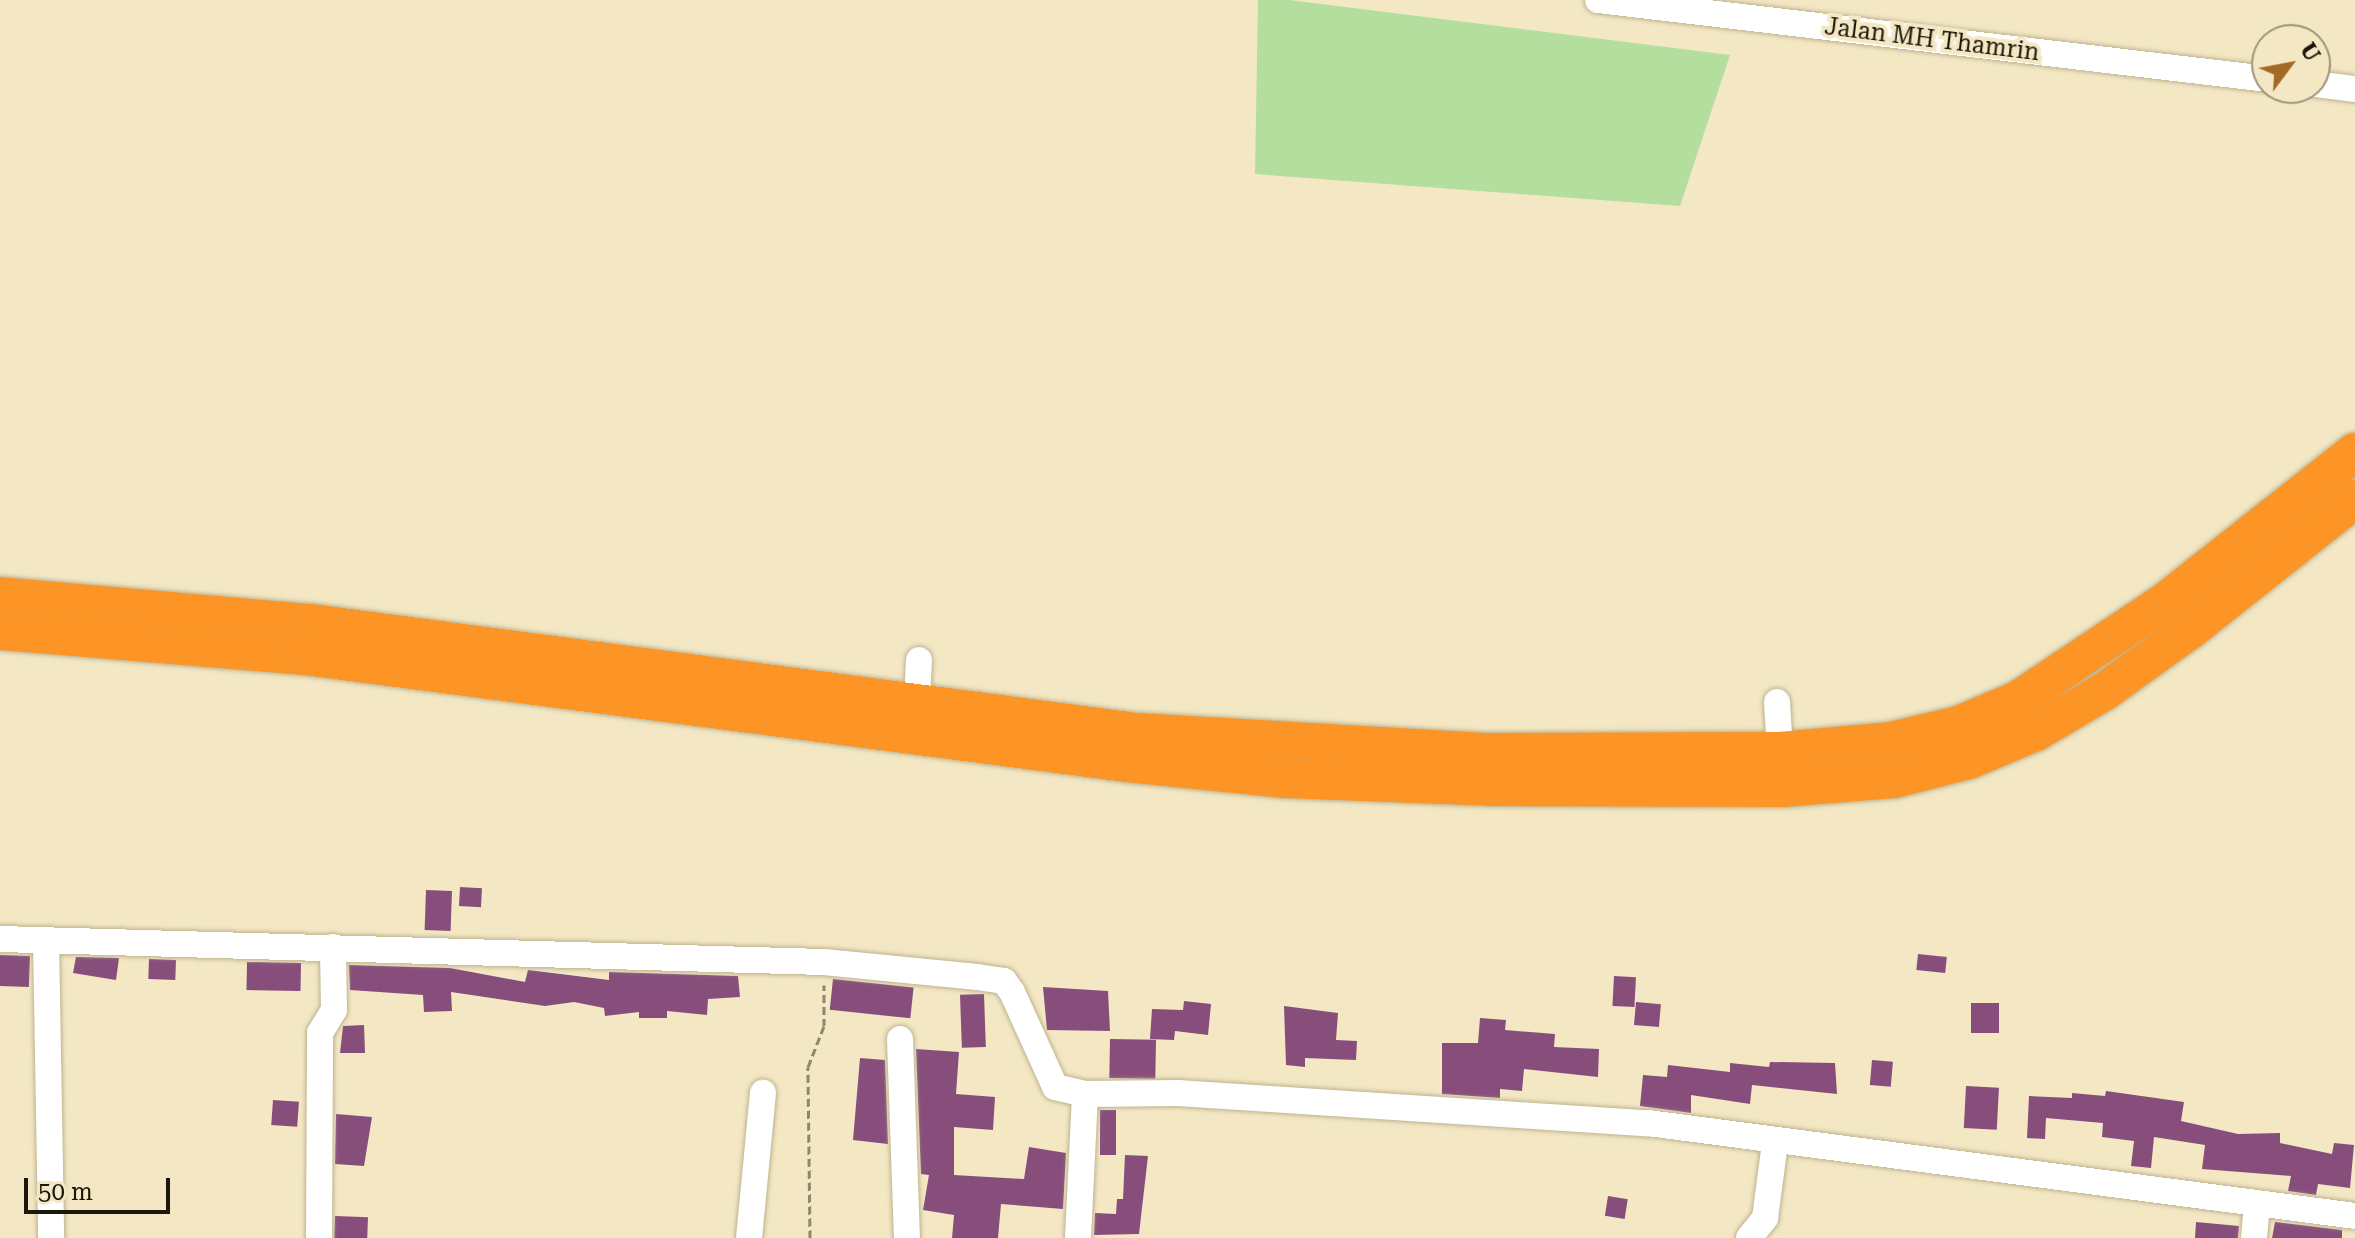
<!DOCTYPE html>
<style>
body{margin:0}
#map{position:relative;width:2355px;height:1238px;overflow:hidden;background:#f4e8c4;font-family:"Roboto Serif",serif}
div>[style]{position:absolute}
.green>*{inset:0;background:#b3de9e}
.building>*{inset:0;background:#874e7c;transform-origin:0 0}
.path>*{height:3px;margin-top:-1.5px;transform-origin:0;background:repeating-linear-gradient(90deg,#8f876d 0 8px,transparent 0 12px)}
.roads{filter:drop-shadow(0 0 2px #beb390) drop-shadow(0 0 2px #beb390)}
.minor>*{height:26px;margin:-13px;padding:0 13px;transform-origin:13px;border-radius:13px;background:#fff}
.highway>*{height:38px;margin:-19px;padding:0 19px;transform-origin:19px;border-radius:19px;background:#fc9526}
span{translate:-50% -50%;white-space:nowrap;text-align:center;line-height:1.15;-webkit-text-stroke:8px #f4e8c4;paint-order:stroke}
.street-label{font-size:24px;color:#1c170a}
.north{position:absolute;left:2251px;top:24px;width:80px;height:80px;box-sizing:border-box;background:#f4e8c4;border:2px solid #9e947a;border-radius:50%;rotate:58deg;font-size:22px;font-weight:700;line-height:32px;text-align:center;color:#1c170a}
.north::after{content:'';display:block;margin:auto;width:28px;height:36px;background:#a26a26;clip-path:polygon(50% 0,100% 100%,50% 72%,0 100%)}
.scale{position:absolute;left:24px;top:1178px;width:146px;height:36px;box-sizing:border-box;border:4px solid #1c170a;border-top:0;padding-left:10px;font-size:24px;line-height:28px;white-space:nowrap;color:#1c170a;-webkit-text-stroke:6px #f4e8c4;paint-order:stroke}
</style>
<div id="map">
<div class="green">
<i style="clip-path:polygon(1258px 0,1289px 0,1730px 55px,1680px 206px,1255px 174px)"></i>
</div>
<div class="building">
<i style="left:460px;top:887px;width:22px;height:19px;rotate:3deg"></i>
<i style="left:426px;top:890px;width:26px;height:40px;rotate:2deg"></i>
<i style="left:1918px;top:954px;width:29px;height:16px;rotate:6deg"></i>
<i style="left:0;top:955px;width:30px;height:31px;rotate:2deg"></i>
<i style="clip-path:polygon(76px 957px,119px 958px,116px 980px,73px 973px)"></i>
<i style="left:149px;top:959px;width:27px;height:20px;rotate:2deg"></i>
<i style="left:247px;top:962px;width:54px;height:28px;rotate:1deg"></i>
<i style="clip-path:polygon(349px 965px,450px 968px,525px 982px,528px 970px,609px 980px,609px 972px,738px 976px,740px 997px,708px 999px,707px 1015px,667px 1011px,667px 1018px,639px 1018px,639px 1012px,605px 1016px,604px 1008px,574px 1002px,545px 1006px,451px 992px,452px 1011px,424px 1012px,423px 995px,350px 990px)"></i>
<i style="left:1614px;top:976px;width:22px;height:30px;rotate:3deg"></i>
<i style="left:833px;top:979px;width:81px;height:31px;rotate:6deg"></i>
<i style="clip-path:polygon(1043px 987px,1108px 991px,1110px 1031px,1047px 1030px)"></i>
<i style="left:984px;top:994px;width:53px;height:24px;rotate:88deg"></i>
<i style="clip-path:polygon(1184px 1001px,1211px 1004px,1208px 1035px,1175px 1031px,1174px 1040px,1150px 1039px,1152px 1009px,1183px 1010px)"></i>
<i style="left:1636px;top:1002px;width:25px;height:23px;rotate:5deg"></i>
<i style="left:1971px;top:1003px;width:28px;height:30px"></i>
<i style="clip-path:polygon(1284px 1006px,1338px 1013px,1336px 1040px,1357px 1041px,1356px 1060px,1305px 1058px,1305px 1067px,1286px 1065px)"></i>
<i style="clip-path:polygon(1480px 1018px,1506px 1020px,1505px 1030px,1555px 1034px,1554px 1047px,1599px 1049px,1598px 1077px,1524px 1069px,1522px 1091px,1500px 1089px,1500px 1098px,1442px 1094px,1442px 1043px,1478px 1043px)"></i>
<i style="clip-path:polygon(364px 1025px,365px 1053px,340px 1053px,343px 1026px)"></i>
<i style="left:1110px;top:1039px;width:46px;height:39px;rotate:1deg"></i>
<i style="clip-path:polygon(916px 1049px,959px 1052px,956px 1094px,995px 1097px,993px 1130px,954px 1127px,954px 1175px,1024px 1179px,1029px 1147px,1066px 1153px,1063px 1209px,1001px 1204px,998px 1238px,952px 1238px,954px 1215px,923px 1210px,929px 1175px,921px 1174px)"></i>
<i style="clip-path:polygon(860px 1058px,885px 1060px,888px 1144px,853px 1140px)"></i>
<i style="left:1872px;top:1060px;width:21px;height:25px;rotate:5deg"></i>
<i style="clip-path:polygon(1770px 1062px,1835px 1063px,1837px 1094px,1752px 1085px,1750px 1104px,1691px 1095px,1691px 1113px,1640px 1106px,1643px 1075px,1667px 1077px,1668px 1065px,1730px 1072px,1730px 1063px,1769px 1067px)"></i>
<i style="left:1966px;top:1086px;width:33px;height:42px;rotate:3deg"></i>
<i style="clip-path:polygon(2106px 1091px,2184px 1102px,2181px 1121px,2238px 1134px,2280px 1133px,2280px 1143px,2332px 1154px,2334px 1143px,2354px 1145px,2350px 1188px,2318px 1184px,2316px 1195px,2288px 1191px,2291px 1176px,2202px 1169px,2205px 1145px,2154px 1137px,2151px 1168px,2131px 1166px,2134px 1141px,2102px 1137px,2103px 1123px,2046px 1118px,2045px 1139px,2027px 1138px,2029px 1096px,2072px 1098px,2072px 1093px,2105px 1096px)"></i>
<i style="left:273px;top:1100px;width:26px;height:25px;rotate:4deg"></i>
<i style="left:1100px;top:1110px;width:16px;height:45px"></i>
<i style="clip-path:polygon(336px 1114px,372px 1117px,364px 1166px,335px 1164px)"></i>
<i style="clip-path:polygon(1125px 1155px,1148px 1156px,1139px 1234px,1094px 1235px,1095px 1213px,1116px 1214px,1117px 1199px,1123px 1199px)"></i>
<i style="left:1608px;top:1196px;width:20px;height:20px;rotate:9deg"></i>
<i style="left:335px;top:1216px;width:33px;height:22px;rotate:2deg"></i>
<i style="clip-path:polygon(2196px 1222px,2239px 1226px,2238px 1238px,2195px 1238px)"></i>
<i style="clip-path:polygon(2275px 1222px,2342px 1230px,2342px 1238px,2272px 1238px)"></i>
</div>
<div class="path">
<i style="left:810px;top:1238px;width:171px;rotate:-90.7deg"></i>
<i style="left:808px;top:1067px;width:44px;rotate:-68.7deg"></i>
<i style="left:824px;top:1026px;width:41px;rotate:-90deg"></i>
</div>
<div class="roads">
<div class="minor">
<i style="left:1598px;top:0;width:674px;rotate:6.73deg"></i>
<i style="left:2315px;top:84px;width:40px;rotate:7.1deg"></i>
<i style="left:1777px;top:702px;width:66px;rotate:86.5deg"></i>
<i style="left:916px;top:717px;width:57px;rotate:-87deg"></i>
<i style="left:0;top:939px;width:824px;rotate:1.6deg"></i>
<i style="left:824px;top:962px;width:154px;rotate:5.6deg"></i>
<i style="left:977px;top:977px;width:27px;rotate:8deg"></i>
<i style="left:1004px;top:981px;width:14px;rotate:54deg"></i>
<i style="left:1012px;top:992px;width:104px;rotate:65.6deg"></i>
<i style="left:1055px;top:1087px;width:31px;rotate:13deg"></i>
<i style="left:1085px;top:1094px;width:94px;rotate:-0.6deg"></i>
<i style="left:1179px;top:1093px;width:470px;rotate:3.7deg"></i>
<i style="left:1648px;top:1123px;width:713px;rotate:7.49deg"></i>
<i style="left:46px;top:940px;width:298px;rotate:89deg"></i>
<i style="left:900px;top:1039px;width:199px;rotate:88deg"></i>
<i style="left:319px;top:1238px;width:205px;rotate:-89.7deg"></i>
<i style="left:320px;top:1033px;width:27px;rotate:-59deg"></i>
<i style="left:334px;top:1010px;width:63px;rotate:-90.9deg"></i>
<i style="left:749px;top:1238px;width:146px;rotate:-84.5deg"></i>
<i style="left:1078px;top:1238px;width:144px;rotate:-87.2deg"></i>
<i style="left:1749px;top:1238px;width:26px;rotate:-51deg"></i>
<i style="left:1765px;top:1218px;width:76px;rotate:-82.4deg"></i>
<i style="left:2254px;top:1238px;width:33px;rotate:-85deg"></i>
</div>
<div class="highway">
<i style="left:0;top:596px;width:312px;rotate:5deg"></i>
<i style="left:311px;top:623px;width:832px;rotate:7.53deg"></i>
<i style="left:1136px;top:732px;width:353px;rotate:3.3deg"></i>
<i style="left:1488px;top:752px;width:292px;rotate:-0.2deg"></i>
<i style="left:1780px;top:751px;width:111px;rotate:-5.1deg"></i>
<i style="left:1891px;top:741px;width:70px;rotate:-13.2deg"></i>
<i style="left:1959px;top:725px;width:64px;rotate:-23deg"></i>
<i style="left:2018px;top:700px;width:177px;rotate:-33.7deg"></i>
<i style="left:2165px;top:602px;width:242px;rotate:-38.3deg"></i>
<i style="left:0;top:631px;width:306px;rotate:4.7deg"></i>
<i style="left:305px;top:656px;width:829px;rotate:7.42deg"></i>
<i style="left:1127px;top:763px;width:159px;rotate:5.8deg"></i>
<i style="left:1285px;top:779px;width:205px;rotate:2.2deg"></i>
<i style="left:1490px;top:787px;width:292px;rotate:0.2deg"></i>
<i style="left:1782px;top:788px;width:112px;rotate:-4.6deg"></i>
<i style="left:1894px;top:779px;width:77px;rotate:-14.2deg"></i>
<i style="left:1969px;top:760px;width:73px;rotate:-22.7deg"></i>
<i style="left:2036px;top:732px;width:80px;rotate:-30.7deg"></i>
<i style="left:2105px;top:691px;width:105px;rotate:-35.7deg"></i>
<i style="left:2190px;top:630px;width:211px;rotate:-38.4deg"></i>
</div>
</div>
<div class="street-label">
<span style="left:1932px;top:40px;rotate:7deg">Jalan MH Thamrin</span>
</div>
<div class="north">U</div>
<div class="scale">50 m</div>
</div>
